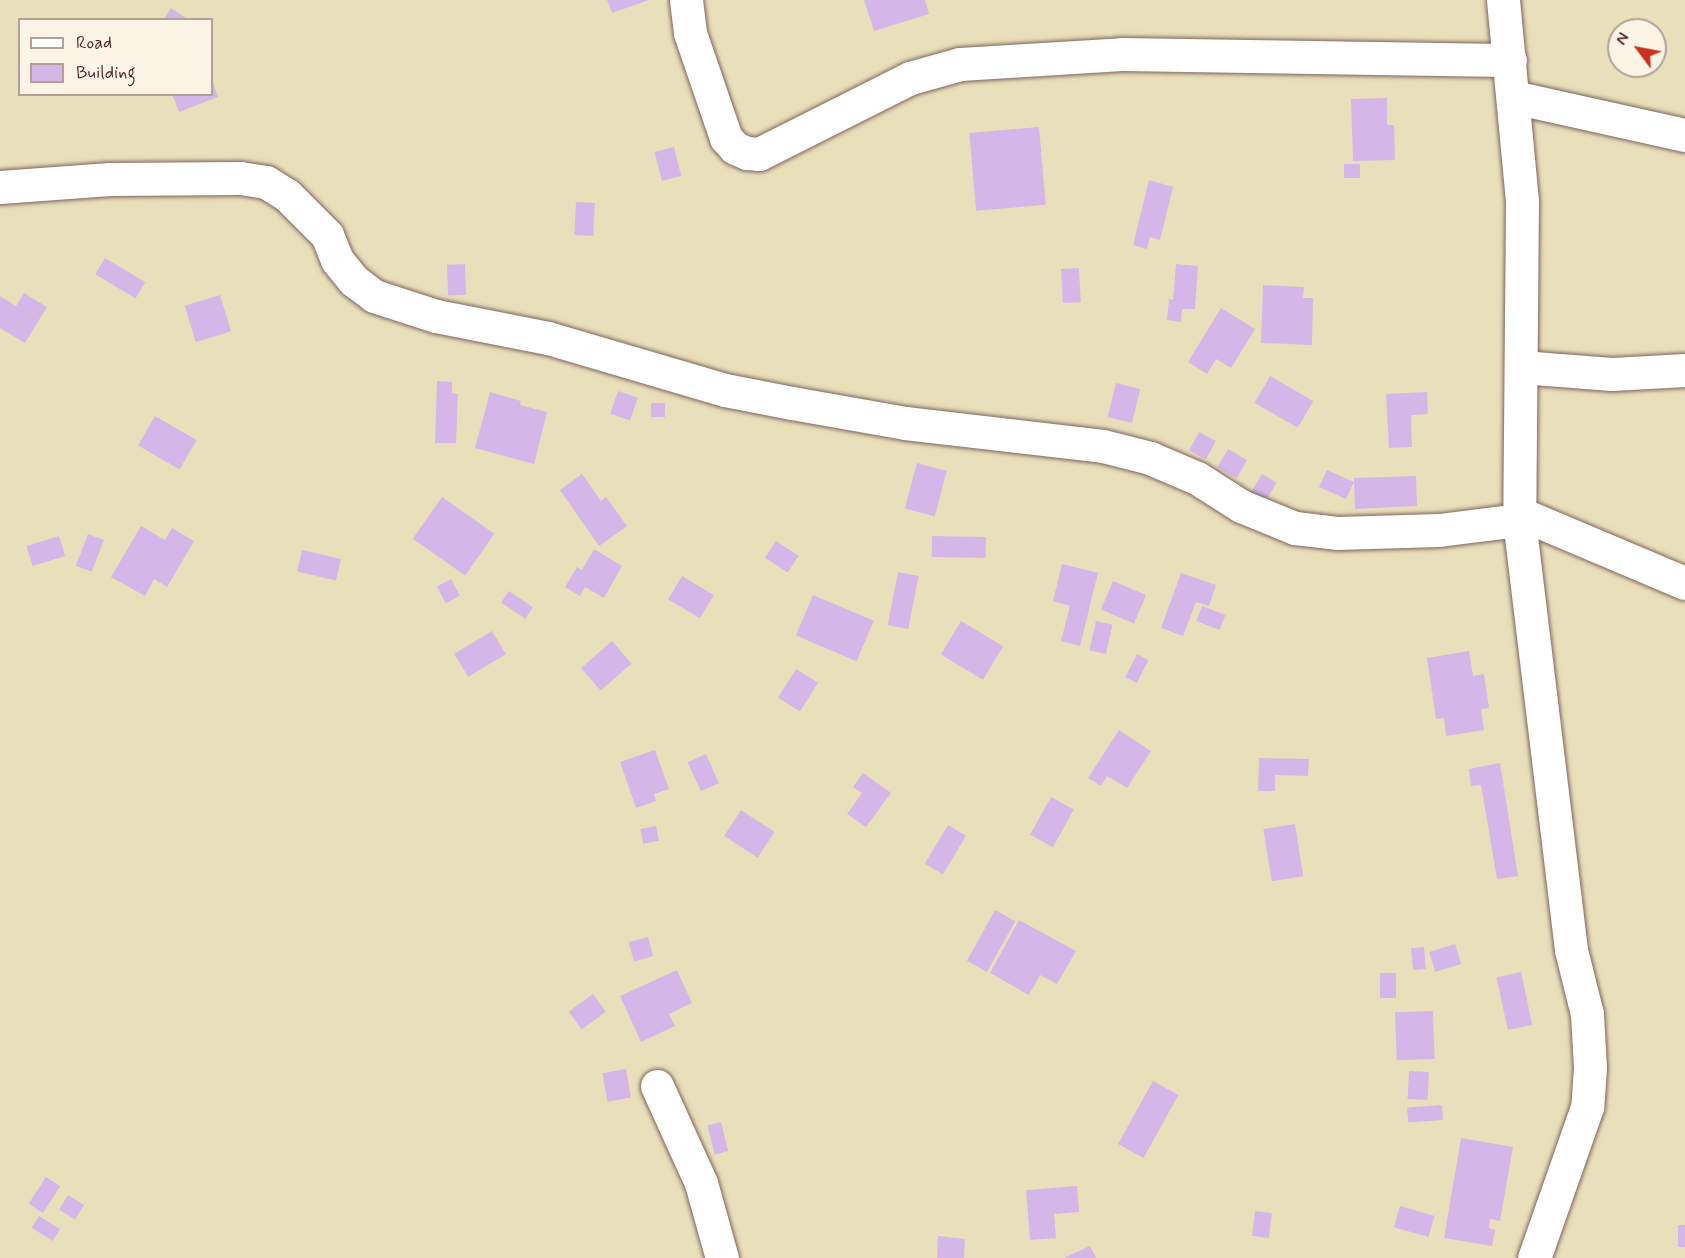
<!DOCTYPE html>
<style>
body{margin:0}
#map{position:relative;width:1685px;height:1258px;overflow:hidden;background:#e8e0bb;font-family:Mynerve,sans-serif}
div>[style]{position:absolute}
.building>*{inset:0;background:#d4b7e8;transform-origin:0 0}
.roads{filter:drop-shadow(0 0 2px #81635d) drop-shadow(0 0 2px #81635d)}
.street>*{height:33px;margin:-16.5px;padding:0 16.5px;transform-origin:16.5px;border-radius:16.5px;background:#fff}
.secondary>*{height:33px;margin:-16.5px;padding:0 16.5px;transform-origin:16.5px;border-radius:16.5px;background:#fff}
span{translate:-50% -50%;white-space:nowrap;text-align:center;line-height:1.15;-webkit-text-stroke:4.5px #fcf5e5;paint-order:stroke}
.legend{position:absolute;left:18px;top:18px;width:195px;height:78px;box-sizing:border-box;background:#fcf5e5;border:2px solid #b59f9b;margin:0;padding:8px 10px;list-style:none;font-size:18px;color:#4a1f2b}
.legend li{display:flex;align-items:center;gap:12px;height:30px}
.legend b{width:30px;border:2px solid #b59f9b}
.north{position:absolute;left:1607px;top:18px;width:60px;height:60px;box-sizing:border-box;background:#fcf5e5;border:2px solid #b59f9b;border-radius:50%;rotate:302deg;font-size:16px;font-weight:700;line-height:24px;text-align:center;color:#4a1f2b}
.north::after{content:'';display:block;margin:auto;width:21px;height:27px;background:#c8321e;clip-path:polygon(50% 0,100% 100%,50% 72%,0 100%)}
</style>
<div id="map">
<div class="building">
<i style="clip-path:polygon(607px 0,649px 0,612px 13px)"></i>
<i style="clip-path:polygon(864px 0,925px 0,929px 14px,874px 31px)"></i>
<i style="clip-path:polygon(171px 8px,189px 20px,163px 20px)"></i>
<i style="clip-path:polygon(212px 80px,218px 97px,179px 112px,172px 94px,212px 94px)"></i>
<i style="clip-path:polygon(1387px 98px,1387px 125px,1394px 125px,1395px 160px,1353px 161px,1351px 99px)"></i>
<i style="left:1039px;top:127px;width:78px;height:70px;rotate:85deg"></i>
<i style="left:674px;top:147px;width:30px;height:20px;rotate:76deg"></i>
<i style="left:1360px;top:164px;width:14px;height:16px;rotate:90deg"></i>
<i style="clip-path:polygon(1149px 180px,1173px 187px,1160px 240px,1150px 237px,1147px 249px,1133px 245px)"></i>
<i style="left:576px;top:202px;width:19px;height:33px;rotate:3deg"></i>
<i style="left:105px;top:258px;width:47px;height:19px;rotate:31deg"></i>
<i style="left:465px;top:264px;width:31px;height:18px;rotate:88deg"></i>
<i style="clip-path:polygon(1176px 264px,1198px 266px,1195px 309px,1182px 309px,1181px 322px,1167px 320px,1169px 299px,1173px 300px)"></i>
<i style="left:1079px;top:268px;width:34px;height:18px;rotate:87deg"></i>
<i style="clip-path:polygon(1263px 285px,1304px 287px,1303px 298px,1313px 298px,1312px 345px,1261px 343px)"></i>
<i style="clip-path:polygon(24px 293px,47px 307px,25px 343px,0 328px,0 296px,16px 306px)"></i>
<i style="left:220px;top:295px;width:38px;height:37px;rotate:73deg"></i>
<i style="clip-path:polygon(1221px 308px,1255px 329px,1231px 368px,1216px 359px,1207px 374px,1188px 362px)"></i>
<i style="left:1270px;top:376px;width:50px;height:31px;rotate:30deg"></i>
<i style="clip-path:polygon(437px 381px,452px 382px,452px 393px,458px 394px,456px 443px,435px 443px)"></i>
<i style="left:1116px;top:383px;width:25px;height:35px;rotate:14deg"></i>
<i style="left:618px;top:391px;width:21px;height:24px;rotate:19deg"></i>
<i style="clip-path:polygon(490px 392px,521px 401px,520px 405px,547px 412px,534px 464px,475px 448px)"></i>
<i style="clip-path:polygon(1427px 392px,1428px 414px,1411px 415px,1412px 447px,1389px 448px,1386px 394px)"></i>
<i style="left:651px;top:403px;width:14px;height:14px"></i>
<i style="left:155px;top:416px;width:48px;height:34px;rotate:30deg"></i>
<i style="left:1199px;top:432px;width:19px;height:21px;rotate:28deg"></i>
<i style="left:1228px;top:449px;width:22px;height:21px;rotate:30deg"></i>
<i style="left:917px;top:463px;width:31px;height:47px;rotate:15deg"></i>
<i style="clip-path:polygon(1327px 470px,1354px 482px,1354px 478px,1416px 476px,1417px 506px,1355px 509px,1354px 482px,1346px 499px,1319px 487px)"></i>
<i style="clip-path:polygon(582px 474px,601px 501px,606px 497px,627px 526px,599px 546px,560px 490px)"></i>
<i style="left:1262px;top:474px;width:17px;height:23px;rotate:31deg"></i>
<i style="left:442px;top:497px;width:64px;height:51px;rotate:35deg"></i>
<i style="clip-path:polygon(141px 526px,165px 540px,172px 528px,194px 541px,167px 587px,154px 579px,145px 596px,111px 577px)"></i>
<i style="left:88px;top:534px;width:17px;height:34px;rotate:21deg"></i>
<i style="left:59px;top:536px;width:21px;height:34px;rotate:73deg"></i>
<i style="left:932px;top:536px;width:54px;height:21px;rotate:1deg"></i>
<i style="left:776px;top:541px;width:27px;height:20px;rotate:33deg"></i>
<i style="clip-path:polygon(594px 549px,622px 566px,604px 598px,585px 587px,580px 596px,565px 587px,577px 567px,582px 570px)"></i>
<i style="left:302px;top:550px;width:40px;height:22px;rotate:13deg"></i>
<i style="clip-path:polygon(1062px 564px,1098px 573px,1080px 646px,1061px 641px,1070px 606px,1053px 601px)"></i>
<i style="left:898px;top:572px;width:21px;height:54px;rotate:11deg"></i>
<i style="clip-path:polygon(1181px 573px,1216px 585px,1209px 606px,1196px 602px,1183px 636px,1161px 628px)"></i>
<i style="left:682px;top:576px;width:37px;height:27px;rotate:31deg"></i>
<i style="left:451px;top:579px;width:19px;height:16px;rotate:62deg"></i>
<i style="left:1113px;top:581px;width:36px;height:31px;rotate:23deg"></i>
<i style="left:509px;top:591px;width:29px;height:14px;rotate:34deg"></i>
<i style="left:813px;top:595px;width:66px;height:44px;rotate:23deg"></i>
<i style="left:1202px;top:606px;width:25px;height:16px;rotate:21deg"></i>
<i style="left:961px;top:621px;width:49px;height:39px;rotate:31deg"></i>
<i style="left:1096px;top:621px;width:17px;height:30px;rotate:13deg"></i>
<i style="left:492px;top:631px;width:27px;height:44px;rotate:59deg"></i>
<i style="left:612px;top:641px;width:30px;height:41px;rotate:49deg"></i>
<i style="clip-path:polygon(1469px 651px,1473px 676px,1484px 674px,1489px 708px,1481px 709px,1484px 730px,1446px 736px,1444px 718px,1436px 719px,1427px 658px)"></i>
<i style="left:1137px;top:654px;width:13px;height:26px;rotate:27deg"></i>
<i style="left:796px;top:669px;width:26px;height:34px;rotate:32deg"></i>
<i style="clip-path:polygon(1119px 730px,1151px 751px,1127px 788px,1107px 776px,1101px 786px,1088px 778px)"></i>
<i style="clip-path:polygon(655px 750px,669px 789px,654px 794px,656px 801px,636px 808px,620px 762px)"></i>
<i style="left:706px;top:754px;width:32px;height:20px;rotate:66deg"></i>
<i style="clip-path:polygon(1259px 758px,1309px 759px,1308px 776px,1275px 775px,1275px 791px,1258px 791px)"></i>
<i style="clip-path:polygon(1500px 763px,1518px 876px,1497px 879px,1481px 785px,1471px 786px,1469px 769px)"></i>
<i style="clip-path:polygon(863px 773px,891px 793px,866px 827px,847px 814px,862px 793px,853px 787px)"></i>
<i style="left:1051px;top:797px;width:26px;height:43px;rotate:29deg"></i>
<i style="left:741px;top:810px;width:40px;height:31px;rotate:33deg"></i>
<i style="left:1295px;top:824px;width:53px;height:32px;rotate:81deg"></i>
<i style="left:948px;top:825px;width:21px;height:45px;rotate:31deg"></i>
<i style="left:656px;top:826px;width:15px;height:16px;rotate:79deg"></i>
<i style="left:995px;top:910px;width:23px;height:58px;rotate:29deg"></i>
<i style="clip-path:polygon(1019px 920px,1076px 951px,1057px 984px,1040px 975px,1029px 995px,990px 973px)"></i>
<i style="left:648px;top:937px;width:20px;height:20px;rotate:75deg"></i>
<i style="left:1455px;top:944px;width:21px;height:27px;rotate:73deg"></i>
<i style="left:1424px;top:947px;width:22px;height:13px;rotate:85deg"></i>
<i style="clip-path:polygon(677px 970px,692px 1003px,669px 1014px,675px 1026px,641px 1042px,620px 996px)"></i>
<i style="left:1521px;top:972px;width:54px;height:25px;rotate:78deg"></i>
<i style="left:1380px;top:973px;width:16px;height:25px"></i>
<i style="left:593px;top:994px;width:22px;height:30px;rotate:54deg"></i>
<i style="left:1433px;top:1011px;width:48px;height:38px;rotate:88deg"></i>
<i style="left:626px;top:1069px;width:29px;height:24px;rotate:80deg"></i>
<i style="left:1409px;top:1071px;width:20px;height:28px;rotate:3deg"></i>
<i style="left:1153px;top:1081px;width:29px;height:72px;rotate:29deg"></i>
<i style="left:1442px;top:1105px;width:15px;height:35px;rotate:86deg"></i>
<i style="left:721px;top:1122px;width:30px;height:14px;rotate:76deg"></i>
<i style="clip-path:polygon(1461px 1138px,1513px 1147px,1500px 1221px,1490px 1219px,1489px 1228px,1495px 1230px,1492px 1246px,1444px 1238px)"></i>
<i style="left:46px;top:1177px;width:17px;height:32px;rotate:33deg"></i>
<i style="clip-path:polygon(1077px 1186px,1079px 1212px,1054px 1214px,1056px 1238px,1030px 1240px,1026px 1190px)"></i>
<i style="left:68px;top:1195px;width:19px;height:17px;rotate:32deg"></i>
<i style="left:1400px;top:1206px;width:36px;height:22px;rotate:16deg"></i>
<i style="left:1255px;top:1211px;width:17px;height:25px;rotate:7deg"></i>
<i style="left:39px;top:1216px;width:25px;height:14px;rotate:32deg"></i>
<i style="left:1678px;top:1225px;width:7px;height:22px"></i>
<i style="clip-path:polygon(938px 1236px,965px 1239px,964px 1258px,937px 1258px)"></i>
<i style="clip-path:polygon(1090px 1246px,1096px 1258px,1064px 1258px)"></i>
</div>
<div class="roads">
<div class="street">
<i style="left:686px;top:0;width:33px;rotate:83deg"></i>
<i style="left:690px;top:33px;width:111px;rotate:71.1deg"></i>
<i style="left:726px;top:138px;width:13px;rotate:48deg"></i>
<i style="left:735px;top:148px;width:13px;rotate:23deg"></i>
<i style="left:747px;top:153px;width:12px;rotate:5deg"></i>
<i style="left:759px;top:154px;width:169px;rotate:-26.7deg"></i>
<i style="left:910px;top:78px;width:52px;rotate:-15.6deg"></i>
<i style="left:960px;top:64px;width:162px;rotate:-3.5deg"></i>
<i style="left:1122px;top:54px;width:388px;rotate:0.9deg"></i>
<i style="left:1513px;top:97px;width:176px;rotate:12.5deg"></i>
<i style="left:0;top:187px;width:110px;rotate:-4.2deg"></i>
<i style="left:110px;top:179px;width:130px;rotate:-0.4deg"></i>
<i style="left:240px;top:178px;width:26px;rotate:9deg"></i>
<i style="left:266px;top:182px;width:25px;rotate:32deg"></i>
<i style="left:287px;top:195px;width:57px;rotate:45deg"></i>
<i style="left:327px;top:235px;width:27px;rotate:68deg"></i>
<i style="left:337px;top:260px;width:26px;rotate:51deg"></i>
<i style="left:353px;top:280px;width:26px;rotate:37deg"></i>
<i style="left:374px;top:296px;width:65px;rotate:17.9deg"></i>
<i style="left:436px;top:316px;width:114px;rotate:11.1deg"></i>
<i style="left:548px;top:338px;width:184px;rotate:16.4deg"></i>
<i style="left:725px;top:390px;width:68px;rotate:11deg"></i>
<i style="left:792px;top:403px;width:115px;rotate:10deg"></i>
<i style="left:905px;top:423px;width:199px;rotate:6.6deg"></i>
<i style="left:1103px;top:446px;width:49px;rotate:14.3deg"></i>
<i style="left:1150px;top:458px;width:51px;rotate:23.1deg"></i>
<i style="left:1197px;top:478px;width:52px;rotate:32.5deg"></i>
<i style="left:1241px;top:506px;width:58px;rotate:22.2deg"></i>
<i style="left:1295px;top:528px;width:42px;rotate:6.8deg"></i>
<i style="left:1337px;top:533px;width:102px;rotate:-1.7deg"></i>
<i style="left:1439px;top:530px;width:81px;rotate:-7.1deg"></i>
<i style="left:1521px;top:367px;width:91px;rotate:4.4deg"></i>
<i style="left:1612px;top:374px;width:73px;rotate:-3.1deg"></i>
<i style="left:1519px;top:513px;width:180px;rotate:22.9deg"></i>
<i style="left:657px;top:1086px;width:107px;rotate:65.6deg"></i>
<i style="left:701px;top:1183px;width:78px;rotate:74.4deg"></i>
</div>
<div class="secondary">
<i style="left:1503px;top:0;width:203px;rotate:84.6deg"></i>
<i style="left:1522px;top:202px;width:318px;rotate:90.5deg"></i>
<i style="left:1519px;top:520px;width:433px;rotate:83.1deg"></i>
<i style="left:1571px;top:950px;width:66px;rotate:76deg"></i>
<i style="left:1587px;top:1014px;width:54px;rotate:86.8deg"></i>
<i style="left:1590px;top:1068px;width:39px;rotate:94deg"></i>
<i style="left:1587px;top:1107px;width:160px;rotate:109.3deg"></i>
</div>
</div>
<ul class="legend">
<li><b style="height:8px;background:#fff"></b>Road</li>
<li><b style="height:16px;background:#d4b7e8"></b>Building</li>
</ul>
<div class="north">N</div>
</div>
